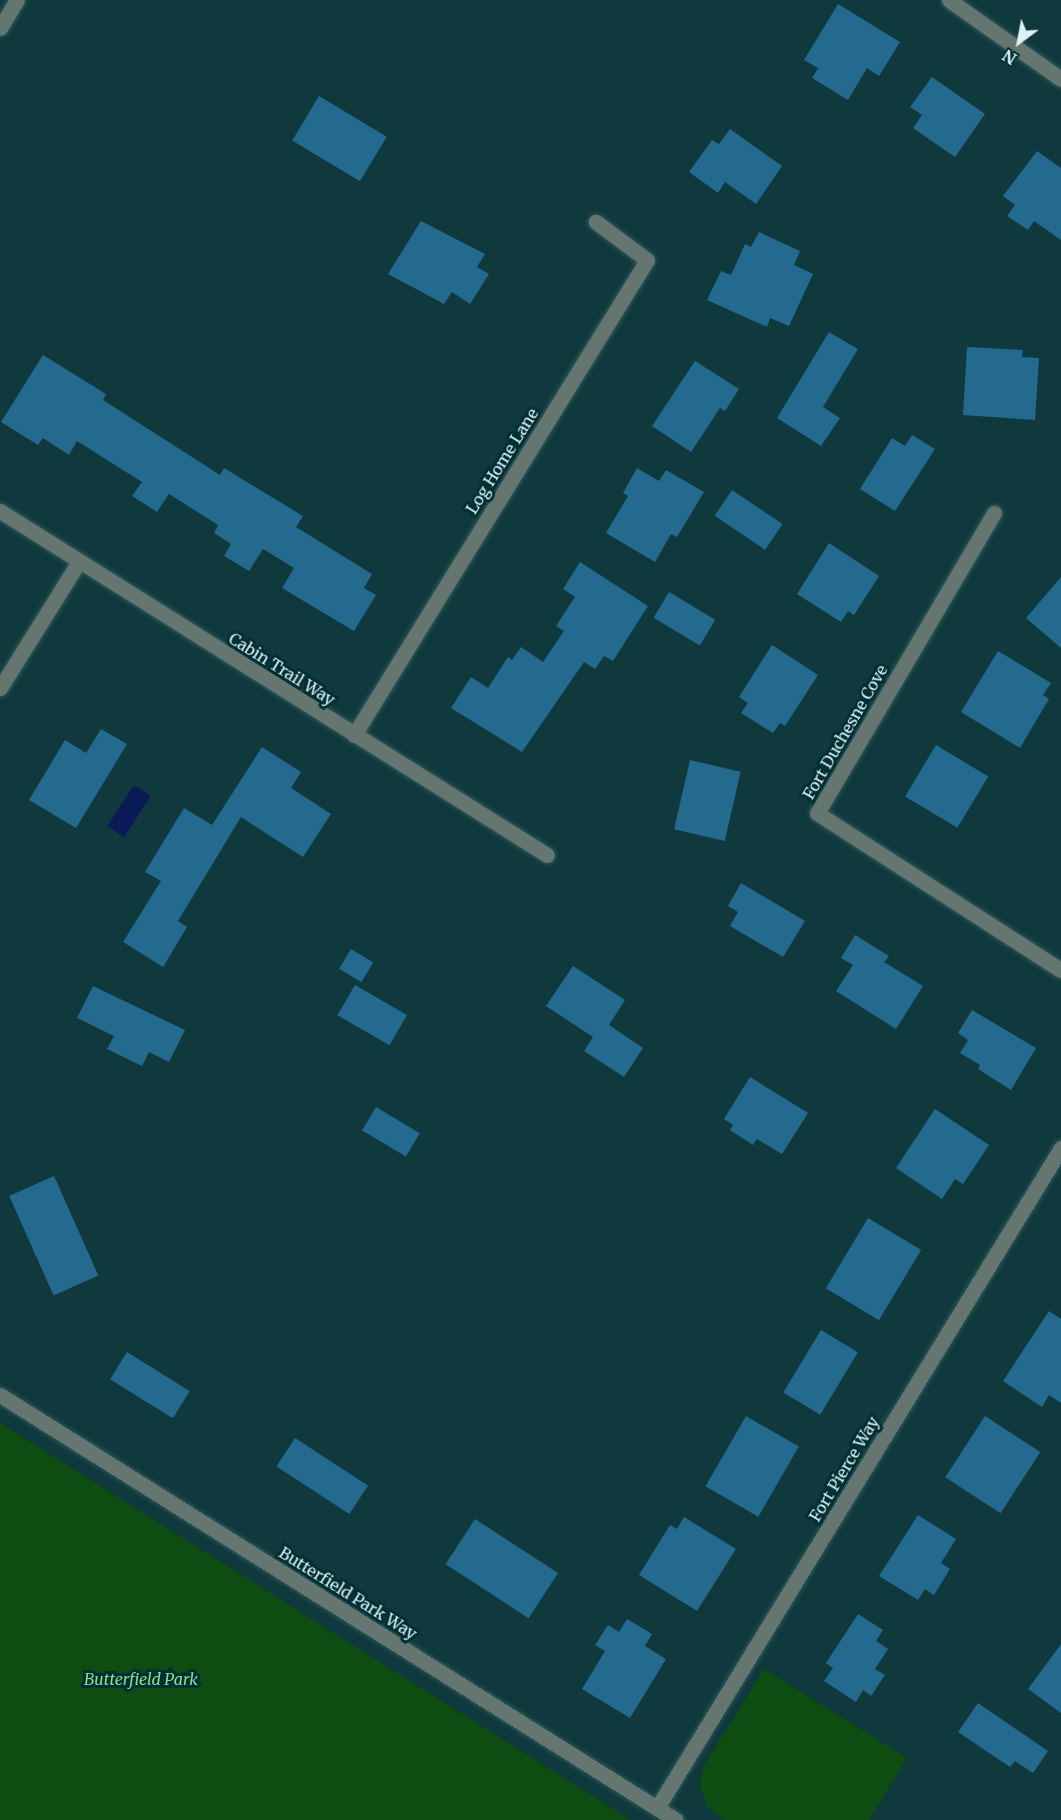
<!DOCTYPE html>
<style>
body{margin:0}
#map{position:relative;width:1061px;height:1820px;overflow:hidden;background:#0f393d;font-family:Merriweather,serif}
div>[style]{position:absolute}
.green>*{inset:0;background:#0d4d12}
.water>*{inset:0;background:#0a1a58;transform-origin:0 0}
.building>*{inset:0;background:#246a8f;transform-origin:0 0}
.roads{filter:drop-shadow(0 0 2px #30575a) drop-shadow(0 0 2px #30575a)}
.minor>*{height:15px;margin:-7.5px;padding:0 7.5px;transform-origin:7.5px;border-radius:7.5px;background:#657570}
.tertiary>*{height:15px;margin:-7.5px;padding:0 7.5px;transform-origin:7.5px;border-radius:7.5px;background:#657570}
span{translate:-50% -50%;white-space:nowrap;text-align:center;line-height:1.15;-webkit-text-stroke:6px #022f33;paint-order:stroke}
.street-label{font-size:16px;color:#ddf2f5}
.park-label{font-size:16px;color:#8ade89;font-style:italic}
.north{position:absolute;left:989px;top:12px;width:60px;height:60px;-webkit-text-stroke:4px #022f33;paint-order:stroke;rotate:212deg;font-size:16px;font-weight:700;line-height:24px;text-align:center;color:#ddf2f5}
.north::after{content:'';display:block;margin:auto;width:21px;height:27px;background:#ddf2f5;clip-path:polygon(50% 0,100% 100%,50% 72%,0 100%)}
</style>
<div id="map">
<div class="green">
<i style="clip-path:polygon(0 1423px,534px 1759px,631px 1820px,0 1820px)"></i>
<i style="clip-path:polygon(764px 1669px,907px 1758px,869px 1820px,724px 1820px,707px 1806px,700px 1786px,703px 1767px)"></i>
</div>
<div class="water">
<i style="left:134px;top:785px;width:20px;height:49px;rotate:33deg"></i>
</div>
<div class="building">
<i style="clip-path:polygon(838px 4px,900px 42px,879px 76px,867px 68px,848px 100px,812px 78px,818px 68px,804px 60px)"></i>
<i style="clip-path:polygon(932px 77px,985px 114px,955px 157px,913px 128px,922px 115px,910px 107px)"></i>
<i style="left:319px;top:96px;width:79px;height:52px;rotate:31deg"></i>
<i style="clip-path:polygon(730px 129px,782px 166px,756px 204px,725px 182px,718px 193px,689px 172px,712px 140px,719px 144px)"></i>
<i style="clip-path:polygon(1037px 151px,1061px 168px,1061px 240px,1034px 221px,1028px 230px,1007px 216px,1015px 205px,1003px 196px)"></i>
<i style="clip-path:polygon(421px 221px,485px 254px,477px 267px,489px 274px,470px 304px,452px 292px,444px 304px,388px 274px)"></i>
<i style="clip-path:polygon(759px 232px,800px 251px,794px 265px,813px 274px,789px 326px,770px 318px,767px 327px,707px 300px,721px 271px,731px 275px,745px 244px,751px 247px)"></i>
<i style="clip-path:polygon(829px 332px,858px 349px,823px 407px,840px 418px,821px 446px,777px 418px)"></i>
<i style="clip-path:polygon(967px 347px,1023px 350px,1022px 357px,1039px 358px,1035px 420px,963px 415px)"></i>
<i style="clip-path:polygon(43px 355px,106px 394px,103px 400px,220px 475px,224px 468px,303px 516px,296px 527px,372px 574px,364px 588px,376px 595px,354px 631px,282px 588px,294px 568px,263px 549px,249px 571px,224px 556px,231px 544px,214px 533px,218px 525px,169px 494px,157px 512px,132px 496px,142px 482px,77px 441px,69px 455px,43px 438px,38px 445px,1px 422px)"></i>
<i style="clip-path:polygon(695px 361px,739px 389px,725px 411px,720px 408px,691px 452px,652px 426px)"></i>
<i style="clip-path:polygon(912px 435px,935px 449px,895px 511px,860px 489px,892px 438px,905px 446px)"></i>
<i style="clip-path:polygon(637px 468px,659px 481px,666px 470px,704px 492px,677px 537px,671px 534px,655px 562px,606px 533px,628px 496px,623px 493px)"></i>
<i style="left:732px;top:490px;width:61px;height:31px;rotate:34deg"></i>
<i style="clip-path:polygon(829px 543px,879px 576px,854px 615px,848px 611px,841px 622px,797px 594px)"></i>
<i style="clip-path:polygon(580px 562px,648px 606px,613px 661px,604px 656px,595px 669px,584px 662px,522px 752px,451px 708px,471px 677px,488px 688px,508px 657px,512px 660px,521px 647px,543px 662px,564px 631px,556px 626px,575px 597px,563px 589px)"></i>
<i style="clip-path:polygon(1061px 577px,1061px 648px,1026px 618px)"></i>
<i style="left:669px;top:592px;width:54px;height:30px;rotate:31deg"></i>
<i style="clip-path:polygon(772px 645px,818px 675px,785px 726px,780px 723px,773px 733px,741px 713px,748px 703px,739px 697px)"></i>
<i style="clip-path:polygon(998px 651px,1051px 683px,1043px 695px,1049px 699px,1020px 748px,961px 712px)"></i>
<i style="clip-path:polygon(101px 729px,127px 744px,76px 828px,29px 800px,65px 740px,86px 753px)"></i>
<i style="left:936px;top:745px;width:61px;height:60px;rotate:31deg"></i>
<i style="clip-path:polygon(262px 747px,301px 772px,291px 788px,331px 814px,303px 857px,241px 817px,178px 921px,187px 927px,163px 967px,123px 942px,161px 881px,145px 872px,184px 808px,212px 825px)"></i>
<i style="left:690px;top:760px;width:52px;height:71px;rotate:13deg"></i>
<i style="clip-path:polygon(741px 883px,805px 921px,783px 957px,730px 926px,738px 912px,728px 906px)"></i>
<i style="clip-path:polygon(855px 935px,889px 956px,884px 962px,923px 986px,896px 1029px,836px 991px,853px 965px,841px 958px)"></i>
<i style="left:351px;top:949px;width:26px;height:23px;rotate:31deg"></i>
<i style="clip-path:polygon(573px 966px,625px 1000px,609px 1025px,643px 1048px,624px 1077px,584px 1051px,593px 1037px,546px 1006px)"></i>
<i style="left:355px;top:985px;width:60px;height:35px;rotate:30deg"></i>
<i style="clip-path:polygon(93px 986px,185px 1030px,169px 1062px,149px 1052px,142px 1066px,107px 1049px,114px 1036px,77px 1018px)"></i>
<i style="clip-path:polygon(972px 1010px,1036px 1048px,1011px 1090px,978px 1069px,980px 1065px,960px 1053px,968px 1040px,958px 1033px)"></i>
<i style="clip-path:polygon(750px 1077px,808px 1113px,782px 1154px,757px 1139px,753px 1145px,730px 1130px,733px 1125px,724px 1119px)"></i>
<i style="left:376px;top:1107px;width:51px;height:27px;rotate:31deg"></i>
<i style="clip-path:polygon(935px 1109px,989px 1145px,963px 1184px,955px 1179px,942px 1199px,896px 1168px)"></i>
<i style="left:54px;top:1176px;width:109px;height:49px;rotate:66deg"></i>
<i style="left:868px;top:1218px;width:62px;height:82px;rotate:31deg"></i>
<i style="clip-path:polygon(1049px 1311px,1061px 1319px,1061px 1403px,1049px 1395px,1042px 1407px,1003px 1381px)"></i>
<i style="left:821px;top:1330px;width:43px;height:73px;rotate:31deg"></i>
<i style="left:127px;top:1352px;width:74px;height:32px;rotate:32deg"></i>
<i style="left:746px;top:1416px;width:61px;height:81px;rotate:30deg"></i>
<i style="left:985px;top:1416px;width:66px;height:73px;rotate:33deg"></i>
<i style="left:295px;top:1438px;width:87px;height:34px;rotate:33deg"></i>
<i style="clip-path:polygon(918px 1515px,956px 1539px,941px 1563px,950px 1569px,934px 1595px,925px 1589px,918px 1600px,879px 1576px)"></i>
<i style="clip-path:polygon(684px 1517px,736px 1549px,697px 1611px,639px 1575px,670px 1525px,677px 1529px)"></i>
<i style="left:475px;top:1519px;width:99px;height:54px;rotate:33deg"></i>
<i style="clip-path:polygon(858px 1614px,883px 1630px,876px 1641px,888px 1649px,875px 1669px,885px 1675px,871px 1696px,863px 1690px,856px 1702px,824px 1681px,833px 1668px,826px 1663px)"></i>
<i style="clip-path:polygon(627px 1619px,652px 1634px,645px 1646px,666px 1659px,630px 1718px,582px 1689px,605px 1651px,595px 1645px,608px 1625px,619px 1632px)"></i>
<i style="clip-path:polygon(1061px 1644px,1061px 1713px,1028px 1689px)"></i>
<i style="clip-path:polygon(978px 1703px,1048px 1751px,1033px 1773px,1015px 1761px,1010px 1767px,958px 1732px)"></i>
</div>
<div class="roads">
<div class="minor">
<i style="left:949px;top:0;width:137px;rotate:35.2deg"></i>
<i style="left:0;top:28px;width:33px;rotate:-59deg"></i>
<i style="left:0;top:511px;width:646px;rotate:32.17deg"></i>
<i style="left:994px;top:513px;width:348px;rotate:120.5deg"></i>
<i style="left:817px;top:813px;width:290px;rotate:32.8deg"></i>
<i style="left:0;top:688px;width:147px;rotate:-58deg"></i>
<i style="left:354px;top:735px;width:558px;rotate:-58.33deg"></i>
<i style="left:647px;top:260px;width:64px;rotate:-143.3deg"></i>
<i style="left:657px;top:1808px;width:774px;rotate:-58.53deg"></i>
</div>
<div class="tertiary">
<i style="left:0;top:1395px;width:798px;rotate:32.16deg"></i>
</div>
</div>
<div class="street-label">
<span style="left:502px;top:461px;rotate:-58deg">Log Home Lane</span>
<span style="left:282px;top:669px;rotate:32deg">Cabin Trail Way</span>
<span style="left:845px;top:732px;rotate:-60deg">Fort Duchesne Cove</span>
<span style="left:844px;top:1469px;rotate:-59deg">Fort Pierce Way</span>
<span style="left:348px;top:1593px;rotate:32deg">Butterfield Park Way</span>
</div>
<div class="park-label">
<span style="left:141px;top:1679px">Butterfield Park</span>
</div>
<div class="north">N</div>
</div>
